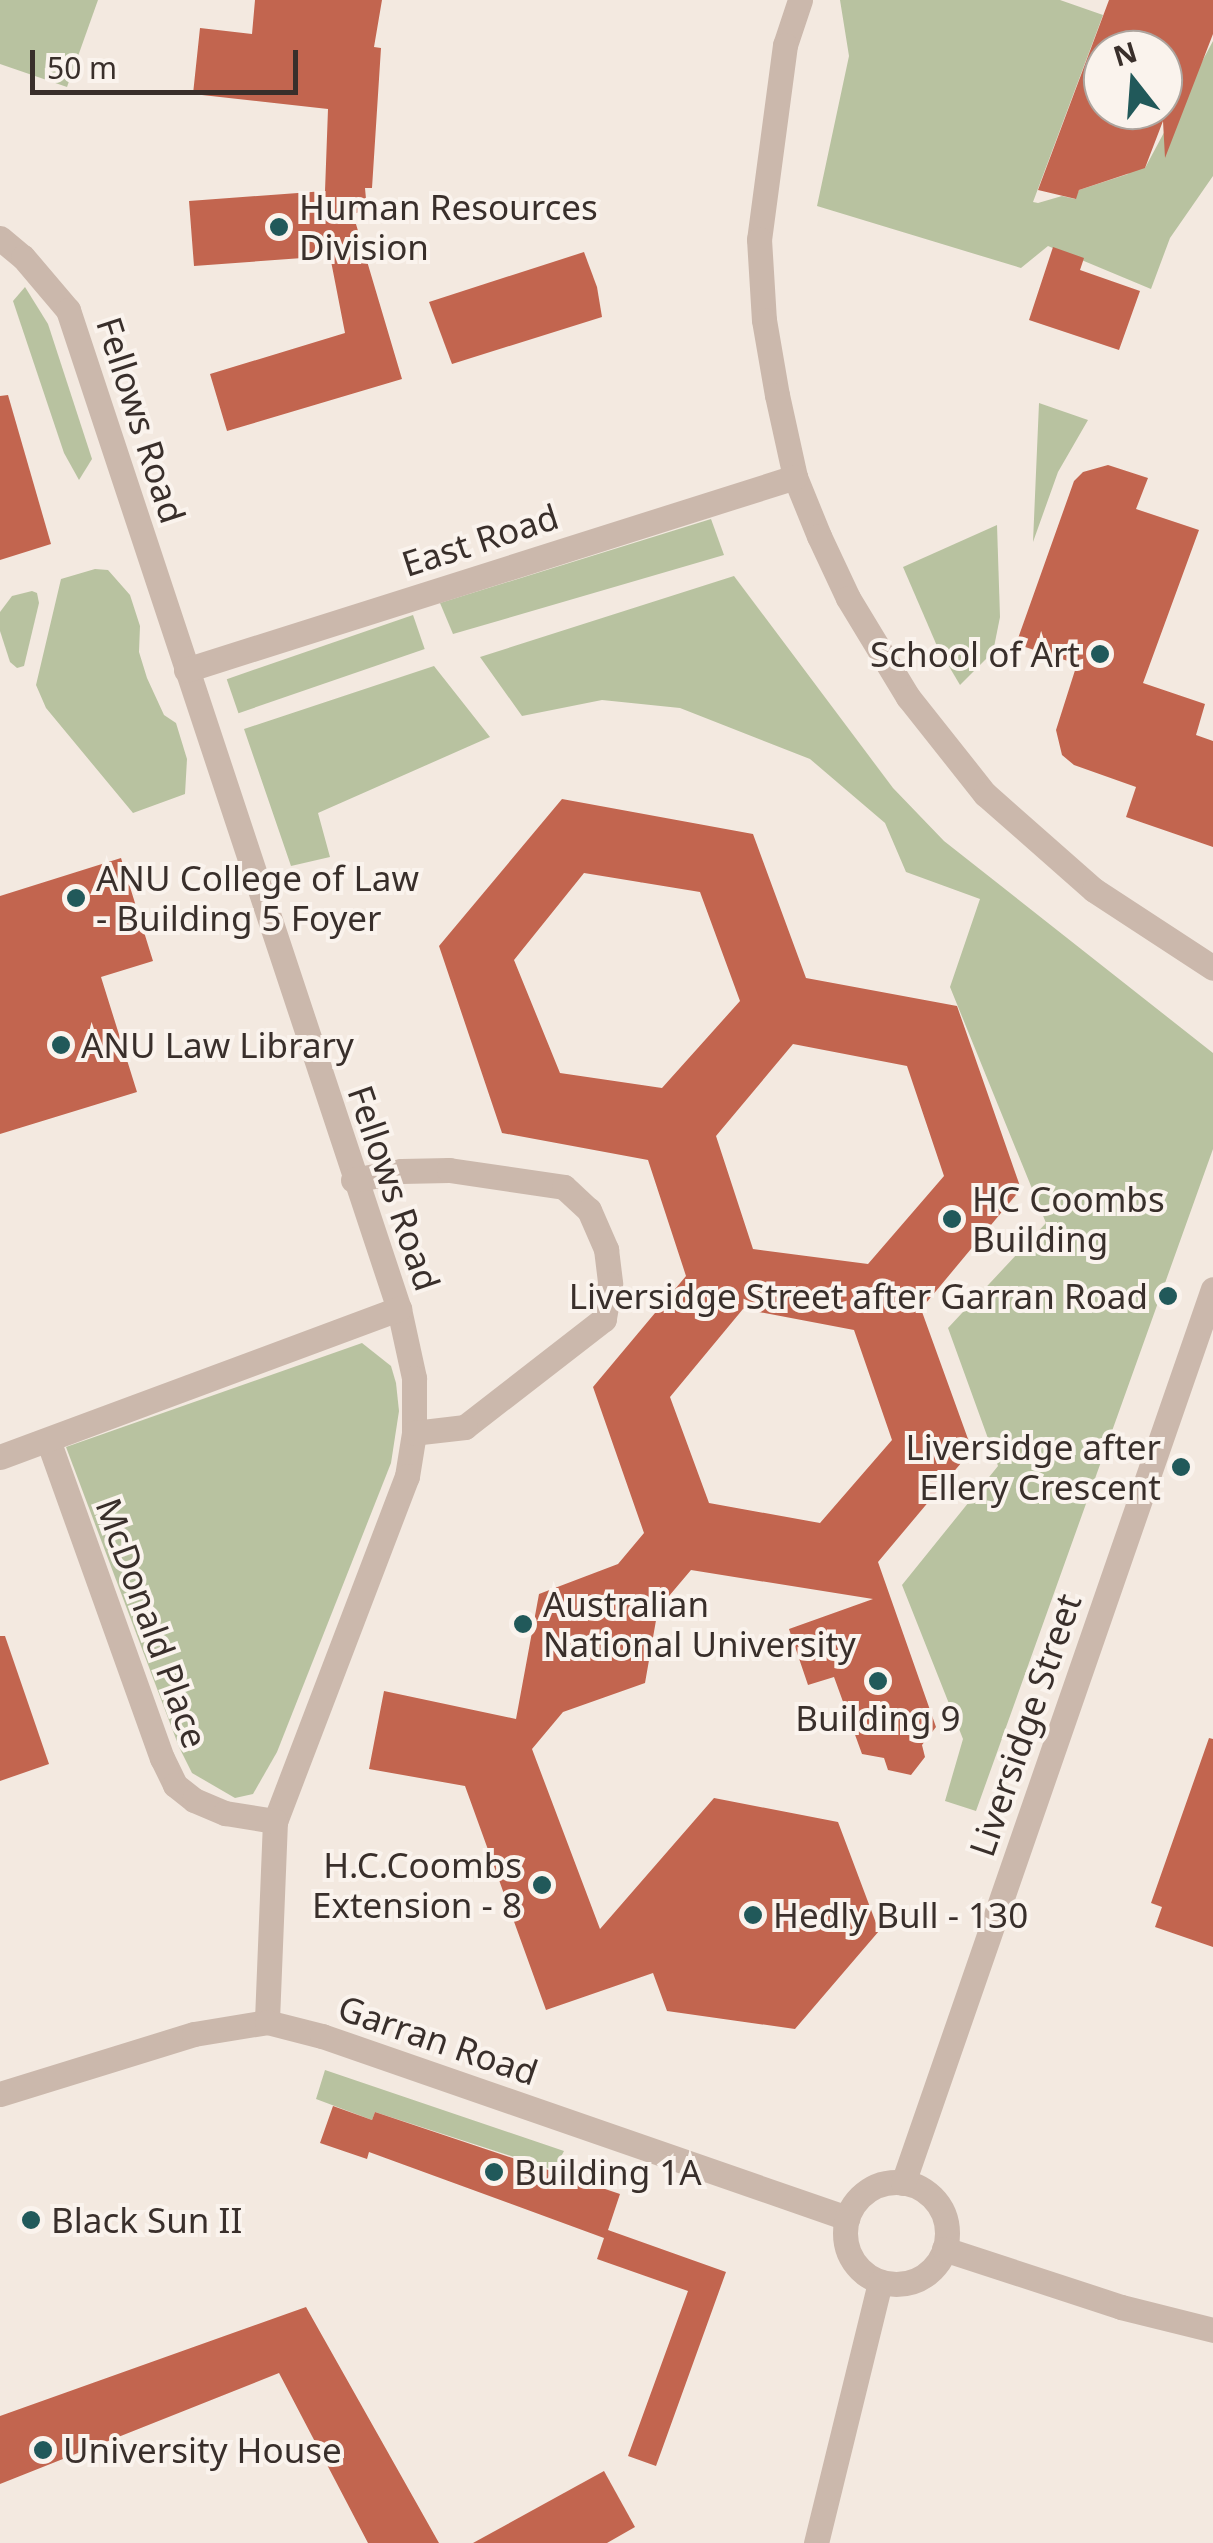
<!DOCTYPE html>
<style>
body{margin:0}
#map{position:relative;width:1213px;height:2543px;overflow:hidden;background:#f3e9e0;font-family:"Noto Sans",sans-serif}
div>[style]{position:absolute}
.green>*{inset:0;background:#b8c2a0;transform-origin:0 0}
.building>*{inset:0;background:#c2654f}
.street>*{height:25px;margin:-12.5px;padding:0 12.5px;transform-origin:12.5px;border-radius:12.5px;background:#cbb8ac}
.street>.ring{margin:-12.5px;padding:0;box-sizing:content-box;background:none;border:25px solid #cbb8ac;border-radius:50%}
.dots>*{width:28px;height:28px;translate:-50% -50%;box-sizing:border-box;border:5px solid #faf3ed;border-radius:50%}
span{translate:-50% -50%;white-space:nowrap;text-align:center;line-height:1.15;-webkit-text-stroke:8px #faf3ed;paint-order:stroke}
.poi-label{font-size:35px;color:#392f2b}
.left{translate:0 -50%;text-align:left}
.right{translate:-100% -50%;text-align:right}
.street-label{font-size:35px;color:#392f2b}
.north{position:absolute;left:1083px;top:30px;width:100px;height:100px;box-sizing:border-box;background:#faf3ed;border:2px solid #ada59f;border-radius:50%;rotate:343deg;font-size:28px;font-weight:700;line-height:40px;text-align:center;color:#392f2b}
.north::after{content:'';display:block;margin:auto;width:35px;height:45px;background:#21595a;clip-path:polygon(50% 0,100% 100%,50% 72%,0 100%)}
.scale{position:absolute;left:30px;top:50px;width:268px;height:45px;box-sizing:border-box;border:5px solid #392f2b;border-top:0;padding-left:12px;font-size:30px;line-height:35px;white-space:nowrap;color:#392f2b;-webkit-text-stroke:8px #faf3ed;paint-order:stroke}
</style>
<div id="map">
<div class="green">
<i style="clip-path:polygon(0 0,98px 0,67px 87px,0 64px)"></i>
<i style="clip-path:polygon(840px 0,1060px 0,1103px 15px,1033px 202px,1038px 203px,1062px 196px,1075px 199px,1079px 190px,1128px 174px,1133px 164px,1145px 168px,1213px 41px,1213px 176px,1170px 238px,1151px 289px,1048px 246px,1021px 268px,817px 206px,849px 56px)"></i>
<i style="clip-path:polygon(25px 287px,48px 324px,92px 459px,79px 480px,64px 453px,13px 301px)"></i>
<i style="clip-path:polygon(1039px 403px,1088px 420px,1058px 472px,1033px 542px)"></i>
<i style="clip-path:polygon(711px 519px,724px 555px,453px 634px,440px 603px)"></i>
<i style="clip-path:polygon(997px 525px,1000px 617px,993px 652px,960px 685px,937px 646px,903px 567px)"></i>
<i style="clip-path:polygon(95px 569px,108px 570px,130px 595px,140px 626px,139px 652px,147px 678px,164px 715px,176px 723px,187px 759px,185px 794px,133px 813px,46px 708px,36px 685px,61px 579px)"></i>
<i style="clip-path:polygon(734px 576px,893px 788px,944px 841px,1213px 1053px,1213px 1149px,976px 1811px,945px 1801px,963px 1739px,902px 1585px,998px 1466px,948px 1328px,1046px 1223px,950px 987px,980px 899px,906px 872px,885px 823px,810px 759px,680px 708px,602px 700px,522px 716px,480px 657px)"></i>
<i style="clip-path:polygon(32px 591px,37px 593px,39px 603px,24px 666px,17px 668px,10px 662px,0 631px,0 612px,12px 596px)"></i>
<i style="left:413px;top:615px;width:36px;height:197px;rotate:71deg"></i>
<i style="clip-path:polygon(434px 666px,490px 737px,318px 813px,330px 857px,291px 866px,244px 729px)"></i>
<i style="clip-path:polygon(362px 1343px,391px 1366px,396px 1383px,399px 1411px,391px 1463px,277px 1752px,253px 1794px,235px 1798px,192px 1773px,179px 1747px,66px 1447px)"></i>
<i style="clip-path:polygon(325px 2070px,564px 2151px,554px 2170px,375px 2112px,372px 2120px,316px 2099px)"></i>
</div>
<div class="building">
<i style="clip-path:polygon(255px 0,382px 0,374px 47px,381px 48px,372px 188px,365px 188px,367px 210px,353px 214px,402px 379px,227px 431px,210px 374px,345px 333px,330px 256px,194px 266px,189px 201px,325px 191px,328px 109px,193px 94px,200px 28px,252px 34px)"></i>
<i style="clip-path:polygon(evenodd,1109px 0,1213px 0,1213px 34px,1165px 158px,1163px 121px,1145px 168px,1079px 190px,1076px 199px,1038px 190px,1109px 0,1103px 50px,1163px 50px,1163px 110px,1103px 110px,1103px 50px)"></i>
<i style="clip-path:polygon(1053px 247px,1084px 258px,1080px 270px,1140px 291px,1119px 350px,1029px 320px)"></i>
<i style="clip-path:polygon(584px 252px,597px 287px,602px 317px,452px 364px,429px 302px)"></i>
<i style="clip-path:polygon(8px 395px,51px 544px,0 560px,0 396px)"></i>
<i style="clip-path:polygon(1108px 465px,1148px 478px,1136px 509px,1199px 530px,1143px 683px,1205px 704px,1196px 735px,1213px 741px,1213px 847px,1126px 817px,1136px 787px,1074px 765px,1062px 755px,1056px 730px,1077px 664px,1016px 644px,1074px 481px,1083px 472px)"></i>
<i style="clip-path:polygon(evenodd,562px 799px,753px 834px,806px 978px,957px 1006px,1021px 1189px,921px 1309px,972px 1450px,878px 1562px,936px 1727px,922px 1745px,925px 1757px,911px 1775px,888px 1770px,884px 1758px,862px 1754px,834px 1677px,808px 1685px,789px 1629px,873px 1599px,691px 1570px,658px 1609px,645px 1683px,563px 1712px,532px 1749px,600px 1929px,714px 1798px,838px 1822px,879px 1931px,795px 2029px,667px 2011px,653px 1973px,546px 2010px,465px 1786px,369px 1769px,384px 1691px,516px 1719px,539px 1594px,618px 1564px,644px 1533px,593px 1387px,686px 1276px,648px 1160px,502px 1133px,439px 946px,562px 799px,584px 873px,700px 892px,740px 1001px,662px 1088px,560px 1073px,514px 960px,584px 873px,562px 799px,793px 1044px,907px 1066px,944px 1176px,868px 1264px,753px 1249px,716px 1136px,793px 1044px,562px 799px,743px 1309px,854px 1330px,892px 1440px,820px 1523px,709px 1503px,670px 1397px,743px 1309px)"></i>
<i style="clip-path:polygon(121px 858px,153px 961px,101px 977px,137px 1092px,0 1134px,0 896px)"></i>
<i style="clip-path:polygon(0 1636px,5px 1636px,49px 1764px,0 1781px)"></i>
<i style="clip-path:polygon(1209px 1738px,1213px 1739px,1213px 1947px,1155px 1927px,1162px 1907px,1151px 1903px)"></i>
<i style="clip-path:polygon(333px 2106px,372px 2120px,375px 2112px,620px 2194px,608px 2230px,726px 2272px,656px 2466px,628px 2456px,688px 2291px,597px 2259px,604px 2238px,369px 2152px,367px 2159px,320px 2143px)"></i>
<i style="clip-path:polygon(306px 2307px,439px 2543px,368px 2543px,279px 2373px,0 2484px,0 2416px)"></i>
<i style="clip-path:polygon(604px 2471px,635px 2527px,607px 2543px,473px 2543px)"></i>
</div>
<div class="street">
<i style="left:800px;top:0;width:47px;rotate:108.4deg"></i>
<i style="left:785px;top:45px;width:196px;rotate:97.6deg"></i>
<i style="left:759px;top:239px;width:81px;rotate:86.5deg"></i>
<i style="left:764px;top:320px;width:76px;rotate:80.2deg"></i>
<i style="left:777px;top:395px;width:84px;rotate:77.6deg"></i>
<i style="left:795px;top:477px;width:64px;rotate:67.9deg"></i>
<i style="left:819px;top:536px;width:68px;rotate:64.9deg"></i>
<i style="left:848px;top:598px;width:116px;rotate:58.8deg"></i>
<i style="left:908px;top:697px;width:124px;rotate:51.6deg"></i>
<i style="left:985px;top:794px;width:145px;rotate:41.4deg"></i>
<i style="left:1094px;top:890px;width:142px;rotate:33.2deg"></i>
<i style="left:0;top:238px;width:30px;rotate:40deg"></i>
<i style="left:23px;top:257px;width:70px;rotate:49.7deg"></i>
<i style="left:68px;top:310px;width:1052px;rotate:71.67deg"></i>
<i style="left:399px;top:1309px;width:71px;rotate:77.7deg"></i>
<i style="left:414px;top:1378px;width:55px;rotate:90deg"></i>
<i style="left:414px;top:1433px;width:44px;rotate:99.2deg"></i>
<i style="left:407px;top:1476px;width:369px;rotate:110.9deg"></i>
<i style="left:275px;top:1821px;width:201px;rotate:92.3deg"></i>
<i style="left:186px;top:670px;width:639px;rotate:-17.58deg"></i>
<i style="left:353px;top:1180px;width:49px;rotate:-10.6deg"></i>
<i style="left:401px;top:1171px;width:48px;rotate:-1.2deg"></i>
<i style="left:449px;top:1170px;width:116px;rotate:8.4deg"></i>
<i style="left:564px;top:1187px;width:34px;rotate:43deg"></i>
<i style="left:589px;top:1210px;width:43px;rotate:66.4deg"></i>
<i style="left:606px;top:1249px;width:35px;rotate:83deg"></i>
<i style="left:610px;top:1284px;width:36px;rotate:100deg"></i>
<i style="left:604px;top:1319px;width:176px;rotate:142.2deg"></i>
<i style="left:465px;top:1427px;width:51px;rotate:173.3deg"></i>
<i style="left:48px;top:1440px;width:338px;rotate:70.3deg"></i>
<i style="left:162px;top:1758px;width:30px;rotate:64deg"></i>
<i style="left:175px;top:1785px;width:24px;rotate:38deg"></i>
<i style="left:194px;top:1800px;width:34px;rotate:23deg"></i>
<i style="left:225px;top:1813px;width:51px;rotate:9.1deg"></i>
<i style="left:0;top:1457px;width:426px;rotate:-20.4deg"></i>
<i style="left:0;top:2094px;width:203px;rotate:-17.2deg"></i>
<i style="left:194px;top:2034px;width:74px;rotate:-9.3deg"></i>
<i style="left:267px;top:2022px;width:57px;rotate:14.3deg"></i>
<i style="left:322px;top:2036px;width:556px;rotate:19.12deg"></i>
<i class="ring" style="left:845px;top:2182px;width:77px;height:77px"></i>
<i style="left:903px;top:2183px;width:946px;rotate:-70.88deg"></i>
<i style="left:944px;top:2249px;width:186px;rotate:18.1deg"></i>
<i style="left:1121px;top:2307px;width:95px;rotate:14deg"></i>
<i style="left:816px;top:2543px;width:269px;rotate:-76.2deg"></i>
</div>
<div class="dots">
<i style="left:279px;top:227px;background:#21595a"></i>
<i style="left:1100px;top:654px;background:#21595a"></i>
<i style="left:76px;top:898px;background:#21595a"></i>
<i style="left:61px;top:1045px;background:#21595a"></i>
<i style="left:952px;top:1219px;background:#21595a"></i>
<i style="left:1168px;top:1296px;background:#21595a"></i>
<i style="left:1181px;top:1467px;background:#21595a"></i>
<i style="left:523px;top:1624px;background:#21595a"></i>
<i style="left:878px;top:1681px;background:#21595a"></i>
<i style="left:542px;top:1885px;background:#21595a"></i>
<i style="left:753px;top:1915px;background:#21595a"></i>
<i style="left:494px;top:2172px;background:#21595a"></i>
<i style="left:31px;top:2220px;background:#21595a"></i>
<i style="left:43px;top:2450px;background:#21595a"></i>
</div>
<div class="poi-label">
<span class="left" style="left:299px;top:227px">Human Resources<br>Division</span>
<span class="right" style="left:1080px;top:654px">School of Art</span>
<span class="left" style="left:96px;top:898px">ANU College of Law<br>- Building 5 Foyer</span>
<span class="left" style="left:81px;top:1045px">ANU Law Library</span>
<span class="left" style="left:972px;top:1219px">HC Coombs<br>Building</span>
<span class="right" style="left:1148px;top:1296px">Liversidge Street after Garran Road</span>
<span class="right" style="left:1161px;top:1467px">Liversidge after<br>Ellery Crescent</span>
<span class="left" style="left:543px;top:1624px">Australian<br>National University</span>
<span style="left:878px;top:1718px">Building 9</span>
<span class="right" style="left:522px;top:1885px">H.C.Coombs<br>Extension - 8</span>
<span class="left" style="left:773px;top:1915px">Hedly Bull - 130</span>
<span class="left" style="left:514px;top:2172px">Building 1A</span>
<span class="left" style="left:51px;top:2220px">Black Sun II</span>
<span class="left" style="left:63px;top:2450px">University House</span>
</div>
<div class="street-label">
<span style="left:141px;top:420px;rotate:72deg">Fellows Road</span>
<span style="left:480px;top:540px;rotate:-18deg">East Road</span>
<span style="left:394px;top:1188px;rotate:71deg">Fellows Road</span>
<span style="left:152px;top:1623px;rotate:70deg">McDonald Place</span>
<span style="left:1025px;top:1725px;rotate:-71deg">Liversidge Street</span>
<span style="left:438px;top:2040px;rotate:19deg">Garran Road</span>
</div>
<div class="north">N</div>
<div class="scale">50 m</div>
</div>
